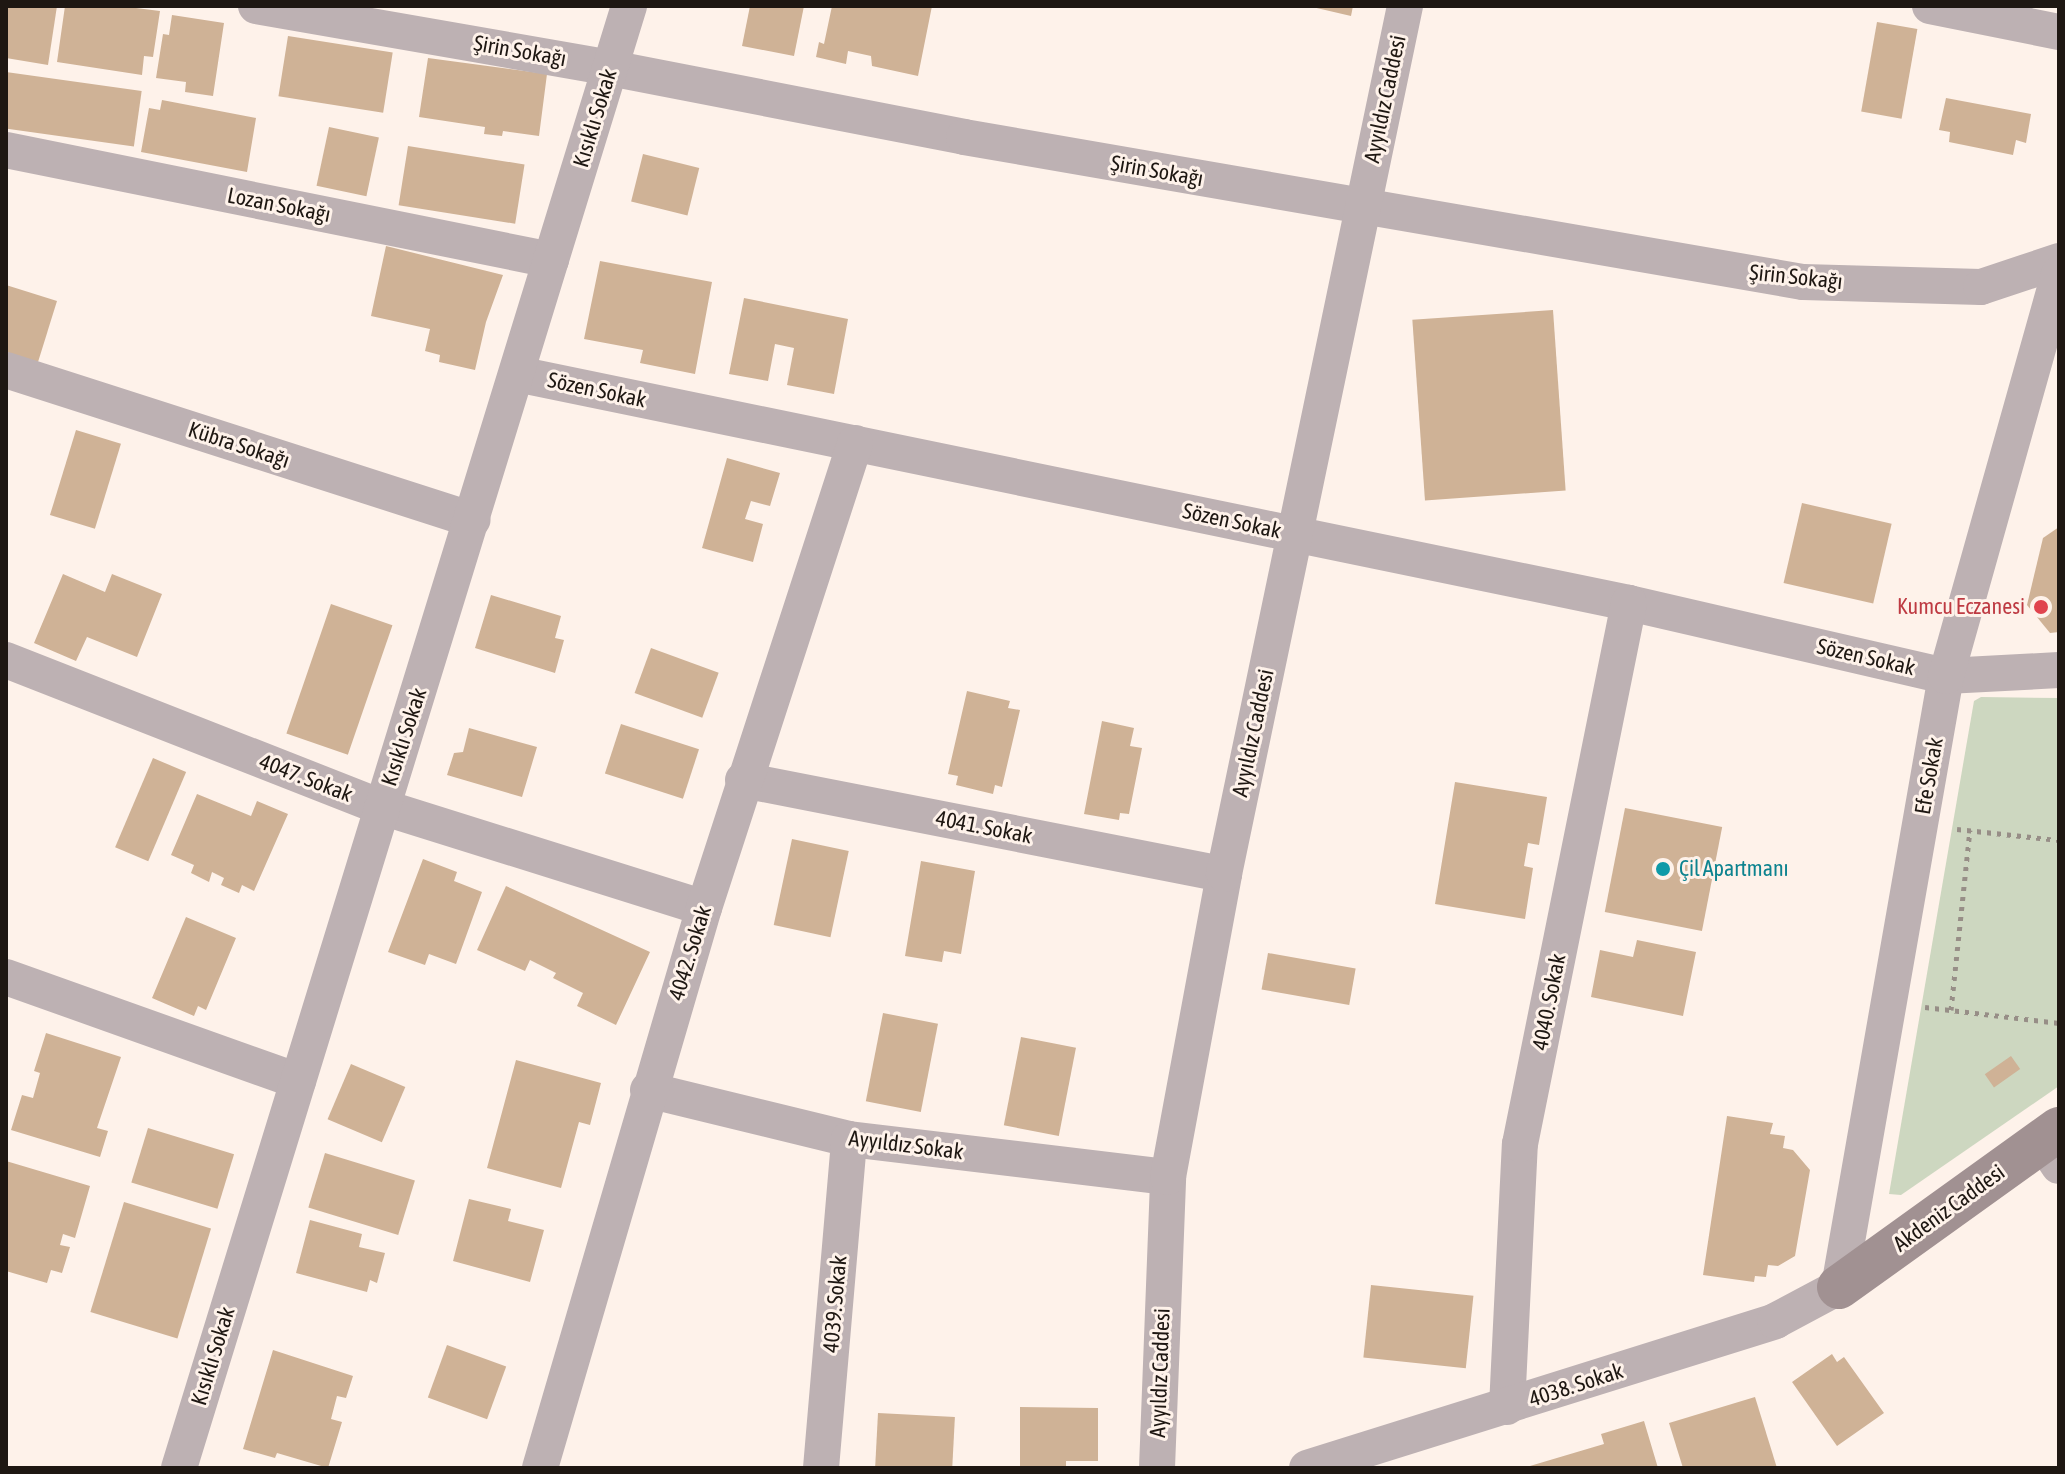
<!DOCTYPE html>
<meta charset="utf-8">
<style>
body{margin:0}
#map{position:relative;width:2065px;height:1474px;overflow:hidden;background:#fef2ea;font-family:"Asap Condensed",sans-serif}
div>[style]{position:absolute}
.green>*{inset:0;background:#cdd7c0}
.building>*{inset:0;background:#cfb296;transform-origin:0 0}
.path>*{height:5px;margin-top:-2.5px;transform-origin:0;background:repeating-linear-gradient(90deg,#978e87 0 4px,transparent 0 10px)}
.street>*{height:36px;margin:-18px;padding:0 18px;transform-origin:18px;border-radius:18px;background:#bdb1b3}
.secondary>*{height:44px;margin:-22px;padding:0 22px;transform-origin:22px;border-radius:22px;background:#a19192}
.dots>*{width:22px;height:22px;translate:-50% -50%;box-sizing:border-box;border:4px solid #fef2ea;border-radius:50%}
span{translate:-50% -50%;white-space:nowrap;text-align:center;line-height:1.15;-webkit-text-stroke:6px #fef2ea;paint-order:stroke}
.street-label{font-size:22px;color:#1e1712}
.health-label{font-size:22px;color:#be3a42}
.right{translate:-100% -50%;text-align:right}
.culture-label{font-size:22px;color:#0d838f}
.left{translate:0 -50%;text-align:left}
.frame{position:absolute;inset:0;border:8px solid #1e1712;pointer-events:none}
</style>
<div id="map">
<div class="green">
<i style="clip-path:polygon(1981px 697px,2059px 698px,2059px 1086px,1901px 1195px,1889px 1194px,1974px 701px)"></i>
</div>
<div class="building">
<i style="clip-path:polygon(6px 6px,57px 6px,48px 65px,6px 58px)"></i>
<i style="clip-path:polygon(65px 6px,120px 6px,160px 11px,153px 57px,144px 56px,142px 75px,57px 62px)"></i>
<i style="clip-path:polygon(750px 6px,804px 6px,794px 56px,742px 46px)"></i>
<i style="clip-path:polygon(832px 6px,932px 6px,918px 76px,872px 66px,871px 56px,848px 51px,846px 64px,816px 57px,819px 42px,824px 44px)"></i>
<i style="clip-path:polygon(1308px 6px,1353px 6px,1351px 16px)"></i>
<i style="clip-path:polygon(172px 15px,224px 23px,213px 96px,185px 92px,186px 82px,156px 78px,163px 34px,169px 35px)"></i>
<i style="left:1877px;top:22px;width:41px;height:91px;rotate:10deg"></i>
<i style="left:288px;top:36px;width:106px;height:61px;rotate:9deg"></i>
<i style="clip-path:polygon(428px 58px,547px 74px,539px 136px,503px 131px,502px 136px,484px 134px,485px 127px,419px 117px)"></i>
<i style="left:6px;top:72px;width:137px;height:56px;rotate:8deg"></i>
<i style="clip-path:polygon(1946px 98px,2031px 114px,2026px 143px,2016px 140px,2013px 155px,1949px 142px,1950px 132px,1939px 130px)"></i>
<i style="clip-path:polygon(162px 100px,256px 118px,247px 172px,141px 152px,149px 108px,160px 110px)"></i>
<i style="left:329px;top:127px;width:51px;height:60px;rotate:12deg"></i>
<i style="left:408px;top:146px;width:118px;height:60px;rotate:9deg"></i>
<i style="left:643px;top:154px;width:58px;height:49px;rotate:14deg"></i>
<i style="clip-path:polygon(386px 246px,503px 275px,486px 322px,475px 370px,439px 362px,440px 355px,425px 351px,430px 329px,371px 316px)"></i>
<i style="clip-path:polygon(600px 261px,712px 282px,695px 374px,640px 363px,643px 350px,584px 339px)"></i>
<i style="clip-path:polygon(6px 285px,57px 301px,38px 362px,6px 352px)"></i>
<i style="clip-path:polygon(744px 298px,848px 319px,834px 394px,787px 385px,794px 348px,775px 344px,768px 381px,729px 374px)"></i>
<i style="left:1553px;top:310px;width:181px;height:141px;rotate:86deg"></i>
<i style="left:76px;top:430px;width:47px;height:89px;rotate:17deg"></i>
<i style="clip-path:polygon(727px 458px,780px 473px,770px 506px,751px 501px,745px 519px,763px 524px,753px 562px,702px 548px)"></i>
<i style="left:1802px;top:503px;width:92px;height:82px;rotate:13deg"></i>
<i style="clip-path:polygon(2059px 527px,2059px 632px,2050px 633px,2027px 605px,2043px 538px)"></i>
<i style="clip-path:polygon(63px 574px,105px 592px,112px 574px,162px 594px,137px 657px,87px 637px,76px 661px,34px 643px)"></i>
<i style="clip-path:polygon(491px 595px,561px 616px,555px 638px,564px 640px,555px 673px,475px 648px)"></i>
<i style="left:331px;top:604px;width:65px;height:137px;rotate:19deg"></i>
<i style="left:651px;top:648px;width:72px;height:48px;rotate:20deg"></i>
<i style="clip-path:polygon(967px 691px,1010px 701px,1008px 708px,1020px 710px,1002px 787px,995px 785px,993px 794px,956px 785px,958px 776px,948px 774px)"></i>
<i style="clip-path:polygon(1102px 721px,1134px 728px,1130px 746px,1142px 748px,1129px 814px,1120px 813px,1119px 820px,1084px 814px)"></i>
<i style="left:621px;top:724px;width:82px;height:52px;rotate:18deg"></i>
<i style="clip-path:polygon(469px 728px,537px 747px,522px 797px,447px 775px,454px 753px,463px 752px)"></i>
<i style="left:153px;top:758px;width:36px;height:97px;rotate:23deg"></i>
<i style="clip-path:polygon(1455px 782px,1547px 797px,1539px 845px,1528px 843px,1524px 866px,1533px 868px,1525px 919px,1435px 904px)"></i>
<i style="clip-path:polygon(197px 794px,251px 816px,257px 801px,288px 814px,254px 891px,242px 885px,239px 893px,221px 885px,224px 878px,212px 872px,209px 882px,191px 873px,194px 865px,171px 855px)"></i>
<i style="left:1625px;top:808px;width:99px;height:106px;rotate:11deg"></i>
<i style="left:792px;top:839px;width:58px;height:88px;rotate:12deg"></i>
<i style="clip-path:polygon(423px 859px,457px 872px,454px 881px,482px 892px,456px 964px,429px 954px,425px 965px,388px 952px)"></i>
<i style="clip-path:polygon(921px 861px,975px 871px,961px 954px,944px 951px,942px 962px,905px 956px)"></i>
<i style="clip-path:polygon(506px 886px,650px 952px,616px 1025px,577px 1006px,583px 993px,553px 978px,556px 973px,530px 960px,525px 971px,477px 950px)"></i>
<i style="clip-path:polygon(186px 917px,236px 938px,206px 1010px,198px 1006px,194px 1016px,152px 998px)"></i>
<i style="clip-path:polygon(1637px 940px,1696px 952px,1683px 1016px,1591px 997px,1600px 950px,1633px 957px)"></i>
<i style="left:1268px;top:953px;width:89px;height:37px;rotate:10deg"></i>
<i style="left:883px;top:1013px;width:56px;height:90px;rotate:11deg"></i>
<i style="clip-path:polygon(46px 1033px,121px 1057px,97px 1128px,108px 1131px,100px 1157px,11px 1130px,22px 1095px,33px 1098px,40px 1073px,34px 1071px)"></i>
<i style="left:1021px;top:1037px;width:56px;height:90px;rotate:11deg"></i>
<i style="left:2011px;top:1056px;width:16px;height:32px;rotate:55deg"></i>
<i style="clip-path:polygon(516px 1060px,601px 1083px,590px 1125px,579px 1122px,561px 1188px,487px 1168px)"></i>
<i style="left:351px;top:1064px;width:59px;height:60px;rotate:23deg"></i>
<i style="clip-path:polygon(1727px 1116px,1773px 1123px,1770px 1134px,1785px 1136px,1783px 1148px,1793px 1150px,1810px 1170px,1795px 1256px,1778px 1266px,1768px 1265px,1766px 1277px,1755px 1276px,1754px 1282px,1703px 1275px)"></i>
<i style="left:148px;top:1128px;width:90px;height:57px;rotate:17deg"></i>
<i style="left:325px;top:1153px;width:94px;height:57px;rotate:17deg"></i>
<i style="clip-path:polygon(6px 1161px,90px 1186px,75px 1238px,63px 1234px,60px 1245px,70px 1247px,62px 1273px,51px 1270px,47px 1283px,6px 1271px)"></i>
<i style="clip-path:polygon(469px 1199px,511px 1209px,508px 1221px,544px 1230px,530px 1282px,453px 1261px)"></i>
<i style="left:124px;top:1202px;width:91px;height:115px;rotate:17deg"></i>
<i style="clip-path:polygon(310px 1220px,362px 1234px,359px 1247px,385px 1253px,377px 1283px,370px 1280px,367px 1292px,296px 1273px)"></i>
<i style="left:1371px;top:1285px;width:103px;height:73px;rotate:6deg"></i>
<i style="left:447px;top:1345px;width:63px;height:56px;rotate:20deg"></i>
<i style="clip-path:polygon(273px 1350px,353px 1376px,346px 1398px,337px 1396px,331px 1419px,342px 1422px,328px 1468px,277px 1453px,275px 1458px,243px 1449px)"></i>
<i style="clip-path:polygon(1832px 1354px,1837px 1362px,1844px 1357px,1884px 1413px,1837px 1446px,1792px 1382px)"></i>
<i style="clip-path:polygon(1755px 1397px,1777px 1468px,1683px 1468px,1669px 1423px)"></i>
<i style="clip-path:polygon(1020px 1407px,1098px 1408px,1098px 1461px,1066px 1461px,1066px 1468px,1020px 1468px)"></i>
<i style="left:878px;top:1413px;width:77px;height:55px;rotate:3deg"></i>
<i style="clip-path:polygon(1644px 1421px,1658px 1468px,1523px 1468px,1604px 1444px,1601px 1434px)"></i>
</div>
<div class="path">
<i style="left:1957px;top:829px;width:103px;rotate:6.2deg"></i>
<i style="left:1925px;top:1007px;width:135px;rotate:6.8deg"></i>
<i style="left:1951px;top:1010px;width:181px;rotate:-84deg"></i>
</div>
<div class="street">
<i style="left:256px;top:6px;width:359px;rotate:9.9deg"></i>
<i style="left:610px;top:68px;width:361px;rotate:11deg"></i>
<i style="left:964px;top:137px;width:851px;rotate:9.81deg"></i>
<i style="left:1803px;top:282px;width:178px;rotate:1.6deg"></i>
<i style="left:1981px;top:287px;width:82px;rotate:-18.4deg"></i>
<i style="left:1930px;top:6px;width:132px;rotate:11.4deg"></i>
<i style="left:6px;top:150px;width:556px;rotate:11.41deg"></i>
<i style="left:6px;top:370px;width:490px;rotate:17.8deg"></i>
<i style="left:517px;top:374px;width:1135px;rotate:11.64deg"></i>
<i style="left:1629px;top:603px;width:325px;rotate:13deg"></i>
<i style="left:1946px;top:676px;width:113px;rotate:-3deg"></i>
<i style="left:6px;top:660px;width:404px;rotate:21.4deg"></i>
<i style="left:382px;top:807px;width:337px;rotate:17.4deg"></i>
<i style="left:743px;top:780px;width:490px;rotate:11.1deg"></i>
<i style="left:6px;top:977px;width:310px;rotate:19.6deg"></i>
<i style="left:648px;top:1090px;width:207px;rotate:13.7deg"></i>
<i style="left:849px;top:1139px;width:321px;rotate:6.8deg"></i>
<i style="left:2042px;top:1141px;width:30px;rotate:56deg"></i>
<i style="left:1507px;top:1407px;width:263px;rotate:-87.2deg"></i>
<i style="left:1520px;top:1144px;width:552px;rotate:-78.61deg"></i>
<i style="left:179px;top:1468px;width:1530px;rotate:-72.89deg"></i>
<i style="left:540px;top:1468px;width:584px;rotate:-73.68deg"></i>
<i style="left:704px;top:908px;width:489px;rotate:-72deg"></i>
<i style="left:821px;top:1468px;width:330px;rotate:-85.1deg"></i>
<i style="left:1157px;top:1468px;width:291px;rotate:-87.8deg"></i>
<i style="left:1168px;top:1177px;width:308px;rotate:-79.5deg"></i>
<i style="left:1224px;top:874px;width:887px;rotate:-78.22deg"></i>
<i style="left:1307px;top:1468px;width:491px;rotate:-17.4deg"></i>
<i style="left:1775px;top:1321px;width:72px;rotate:-28deg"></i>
<i style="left:1839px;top:1287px;width:620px;rotate:-80.07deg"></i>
<i style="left:1946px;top:676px;width:418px;rotate:-74.3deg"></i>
</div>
<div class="secondary">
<i style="left:1839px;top:1287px;width:271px;rotate:-35.7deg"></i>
</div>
<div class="dots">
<i style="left:2041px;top:607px;background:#e0444e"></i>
<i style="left:1663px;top:869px;background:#0f9aa8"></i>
</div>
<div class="street-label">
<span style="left:520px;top:51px;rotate:10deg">Şirin Sokağı</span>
<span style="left:1385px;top:99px;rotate:-78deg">Ayyıldız Caddesi</span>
<span style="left:595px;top:118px;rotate:-73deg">Kısıklı Sokak</span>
<span style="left:1157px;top:171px;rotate:10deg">Şirin Sokağı</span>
<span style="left:279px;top:205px;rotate:11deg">Lozan Sokağı</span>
<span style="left:1796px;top:277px;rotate:6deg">Şirin Sokağı</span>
<span style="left:597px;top:390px;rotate:12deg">Sözen Sokak</span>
<span style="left:239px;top:445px;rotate:18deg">Kübra Sokağı</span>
<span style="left:1232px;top:521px;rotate:12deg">Sözen Sokak</span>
<span style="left:1866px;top:657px;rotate:13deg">Sözen Sokak</span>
<span style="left:1253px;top:733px;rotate:-78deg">Ayyıldız Caddesi</span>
<span style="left:404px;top:737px;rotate:-72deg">Kısıklı Sokak</span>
<span style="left:1929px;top:776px;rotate:-80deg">Efe Sokak</span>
<span style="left:306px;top:778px;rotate:21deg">4047. Sokak</span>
<span style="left:984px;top:827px;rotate:11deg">4041. Sokak</span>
<span style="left:690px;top:953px;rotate:-73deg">4042. Sokak</span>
<span style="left:1549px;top:1002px;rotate:-79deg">4040. Sokak</span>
<span style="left:906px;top:1145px;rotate:7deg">Ayyıldız Sokak</span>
<span style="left:1949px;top:1208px;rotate:-36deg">Akdeniz Caddesi</span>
<span style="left:835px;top:1304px;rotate:-85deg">4039. Sokak</span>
<span style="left:213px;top:1356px;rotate:-73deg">Kısıklı Sokak</span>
<span style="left:1160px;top:1373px;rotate:-88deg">Ayyıldız Caddesi</span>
<span style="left:1576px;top:1385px;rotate:-18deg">4038. Sokak</span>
</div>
<div class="health-label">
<span class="right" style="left:2025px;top:607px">Kumcu Eczanesi</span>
</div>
<div class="culture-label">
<span class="left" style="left:1679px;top:869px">Çil Apartmanı</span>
</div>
<div class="frame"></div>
</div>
